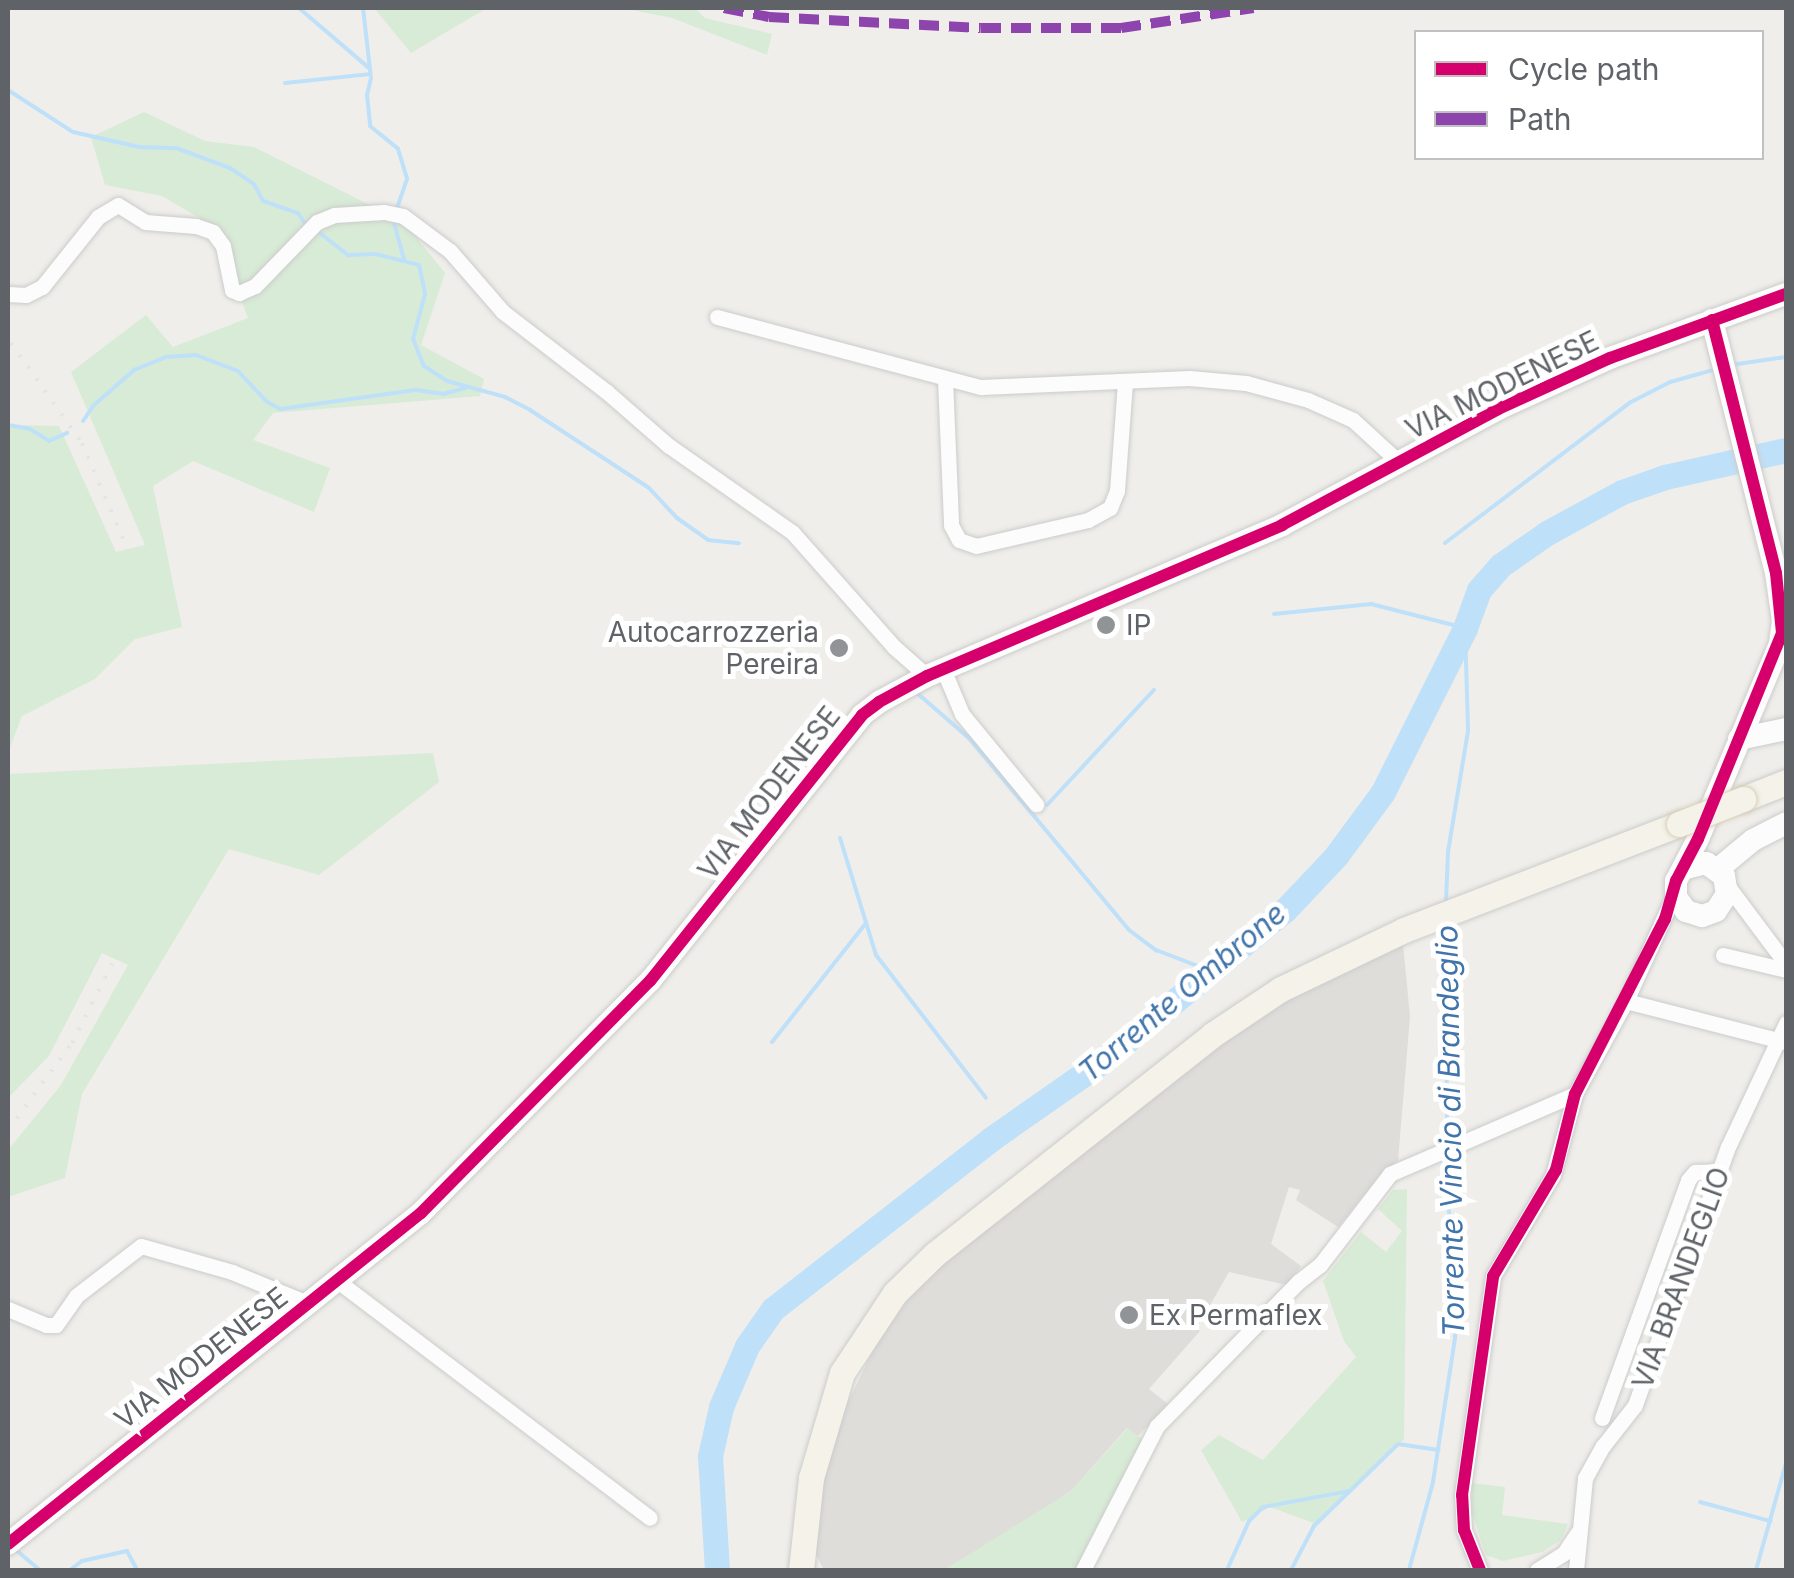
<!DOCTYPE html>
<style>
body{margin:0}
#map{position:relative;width:1794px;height:1578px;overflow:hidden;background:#efeeea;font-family:Inter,sans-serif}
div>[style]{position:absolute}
.industrial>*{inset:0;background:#dfddda}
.green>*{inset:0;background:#d8ebd6}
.stream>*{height:4px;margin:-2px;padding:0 2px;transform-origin:2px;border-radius:2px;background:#bfe0f9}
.river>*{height:25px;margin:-12.5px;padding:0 12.5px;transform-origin:12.5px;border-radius:12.5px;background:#bfe0f9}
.roads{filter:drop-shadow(0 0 2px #cbcccc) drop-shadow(0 0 2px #cbcccc)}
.street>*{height:15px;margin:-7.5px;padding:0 7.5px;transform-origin:7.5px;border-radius:7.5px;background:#fdfcfc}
.secondary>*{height:22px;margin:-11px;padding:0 11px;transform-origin:11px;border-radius:11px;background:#fdfcfc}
.primary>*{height:25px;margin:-12.5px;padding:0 12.5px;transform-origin:12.5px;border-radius:12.5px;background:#f4f2e9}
.rail>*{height:4px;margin-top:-2px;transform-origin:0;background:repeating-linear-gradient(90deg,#e4e4e4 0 2.5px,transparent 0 14.5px)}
.bridges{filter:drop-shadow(0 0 2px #d7ceb8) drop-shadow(0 0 2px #d7ceb8)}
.primary-bridge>*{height:25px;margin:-12.5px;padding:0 12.5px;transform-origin:12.5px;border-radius:12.5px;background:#f4f2e9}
.quiet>*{height:10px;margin-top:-5px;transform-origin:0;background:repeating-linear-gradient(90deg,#8e44ad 0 20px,transparent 0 30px)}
.cycleway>*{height:12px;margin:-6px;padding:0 6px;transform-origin:6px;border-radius:6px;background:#d6006c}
.dots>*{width:28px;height:28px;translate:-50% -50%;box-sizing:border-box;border:5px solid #fff;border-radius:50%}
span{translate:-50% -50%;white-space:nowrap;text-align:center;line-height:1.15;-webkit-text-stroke:10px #fff;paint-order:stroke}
.street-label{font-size:28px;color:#5f6368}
.poi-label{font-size:28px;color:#5f6368}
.left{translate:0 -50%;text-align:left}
.right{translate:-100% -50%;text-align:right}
.water-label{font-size:30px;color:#4174aa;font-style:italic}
.frame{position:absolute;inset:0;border:10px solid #5f6368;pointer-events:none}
.legend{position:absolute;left:1414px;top:30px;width:350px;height:130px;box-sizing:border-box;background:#fff;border:2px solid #bfc1c3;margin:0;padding:12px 18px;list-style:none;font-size:30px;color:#5f6368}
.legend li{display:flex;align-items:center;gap:20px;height:50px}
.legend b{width:50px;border:2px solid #bfc1c3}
</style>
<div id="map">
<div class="industrial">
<i style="clip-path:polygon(1403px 943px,1410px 1017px,1398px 1161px,1383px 1171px,1338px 1227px,1296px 1200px,1300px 1190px,1289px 1187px,1271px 1244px,1301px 1266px,1286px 1285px,1229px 1272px,1197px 1328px,1200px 1331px,1149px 1389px,1168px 1404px,1138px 1436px,1127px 1428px,1071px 1491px,991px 1543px,944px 1570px,823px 1568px,814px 1551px,824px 1467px,838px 1423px,878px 1340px,915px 1290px,953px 1254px,1270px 1006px)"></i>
</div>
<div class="green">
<i style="clip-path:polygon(374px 8px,487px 8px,411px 53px)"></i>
<i style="clip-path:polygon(622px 8px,695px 8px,705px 18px,772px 34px,767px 55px,672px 18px)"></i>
<i style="clip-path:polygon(144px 112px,205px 141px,254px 147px,404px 222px,445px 273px,421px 345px,484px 379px,480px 396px,273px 413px,253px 440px,330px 468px,314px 512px,193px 461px,153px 486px,182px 627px,135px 639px,95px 679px,22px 716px,8px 753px,8px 425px,59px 426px,116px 552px,145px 545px,71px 372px,146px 315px,173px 347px,248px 318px,213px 226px,162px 196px,105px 185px,91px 137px)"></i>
<i style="clip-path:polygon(433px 753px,439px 782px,319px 875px,229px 849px,82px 1094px,65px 1178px,8px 1197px,8px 1150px,61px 1085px,128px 965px,102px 953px,49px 1056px,8px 1098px,8px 774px)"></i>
<i style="clip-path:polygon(1407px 1189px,1404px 1439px,1316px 1524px,1270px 1507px,1242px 1522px,1201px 1450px,1219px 1435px,1263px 1460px,1356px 1357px,1344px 1341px,1323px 1281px,1361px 1232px,1386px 1252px,1402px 1231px,1378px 1209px,1393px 1190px)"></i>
<i style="clip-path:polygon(1128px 1428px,1145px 1442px,1081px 1570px,944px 1570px,1071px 1491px)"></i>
<i style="clip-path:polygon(1471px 1483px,1505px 1487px,1502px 1515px,1568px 1524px,1561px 1540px,1542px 1552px,1503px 1561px,1486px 1555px,1472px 1512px)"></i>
</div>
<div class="stream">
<i style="left:299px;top:8px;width:92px;rotate:40.6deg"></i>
<i style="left:363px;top:8px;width:70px;rotate:83.5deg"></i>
<i style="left:371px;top:78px;width:17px;rotate:103deg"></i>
<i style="left:367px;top:95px;width:31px;rotate:84deg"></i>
<i style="left:370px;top:126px;width:36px;rotate:39deg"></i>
<i style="left:398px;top:149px;width:31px;rotate:73deg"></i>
<i style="left:407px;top:179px;width:34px;rotate:109deg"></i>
<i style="left:285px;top:83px;width:85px;rotate:-6deg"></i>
<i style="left:8px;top:90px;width:77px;rotate:32.9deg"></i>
<i style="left:73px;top:132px;width:68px;rotate:12.8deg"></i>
<i style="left:139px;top:147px;width:37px;rotate:2deg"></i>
<i style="left:176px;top:148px;width:58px;rotate:20.3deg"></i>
<i style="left:230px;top:168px;width:29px;rotate:34deg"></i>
<i style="left:254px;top:184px;width:19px;rotate:62deg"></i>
<i style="left:263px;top:201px;width:37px;rotate:19deg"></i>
<i style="left:298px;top:213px;width:17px;rotate:57deg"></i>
<i style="left:393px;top:220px;width:41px;rotate:74.2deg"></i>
<i style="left:316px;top:230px;width:41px;rotate:38deg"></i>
<i style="left:348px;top:255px;width:27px;rotate:-2deg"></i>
<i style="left:375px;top:254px;width:45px;rotate:14deg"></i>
<i style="left:419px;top:265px;width:30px;rotate:78deg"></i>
<i style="left:425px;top:294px;width:47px;rotate:104.9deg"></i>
<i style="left:413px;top:339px;width:29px;rotate:68deg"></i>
<i style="left:424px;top:366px;width:27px;rotate:33deg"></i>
<i style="left:447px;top:381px;width:60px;rotate:15.4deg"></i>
<i style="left:505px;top:397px;width:28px;rotate:27deg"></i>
<i style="left:530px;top:410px;width:142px;rotate:33.2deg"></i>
<i style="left:649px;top:488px;width:41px;rotate:47deg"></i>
<i style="left:677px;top:518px;width:38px;rotate:35deg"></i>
<i style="left:708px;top:540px;width:31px;rotate:6deg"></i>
<i style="left:1731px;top:365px;width:56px;rotate:-8.3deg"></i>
<i style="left:83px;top:421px;width:18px;rotate:-56deg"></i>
<i style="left:93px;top:406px;width:55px;rotate:-41.3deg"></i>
<i style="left:134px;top:370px;width:35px;rotate:-22deg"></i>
<i style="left:167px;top:357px;width:29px;rotate:-4deg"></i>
<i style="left:196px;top:355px;width:45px;rotate:20.9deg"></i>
<i style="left:238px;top:371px;width:42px;rotate:46.9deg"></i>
<i style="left:267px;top:402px;width:15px;rotate:28deg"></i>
<i style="left:280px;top:409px;width:137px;rotate:-8deg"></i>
<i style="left:416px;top:390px;width:27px;rotate:8deg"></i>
<i style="left:443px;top:394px;width:24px;rotate:-15deg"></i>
<i style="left:8px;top:425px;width:22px;rotate:10deg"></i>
<i style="left:30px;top:429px;width:22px;rotate:32deg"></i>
<i style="left:49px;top:441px;width:20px;rotate:-24deg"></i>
<i style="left:1445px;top:543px;width:233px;rotate:-37.2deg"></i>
<i style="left:1631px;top:402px;width:44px;rotate:-27.1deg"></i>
<i style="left:1670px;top:382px;width:49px;rotate:-15.5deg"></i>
<i style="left:1274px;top:614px;width:98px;rotate:-5.9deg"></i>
<i style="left:1371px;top:604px;width:97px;rotate:14.3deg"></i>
<i style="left:1465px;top:628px;width:103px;rotate:88.3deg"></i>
<i style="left:1468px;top:731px;width:123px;rotate:99.4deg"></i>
<i style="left:1448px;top:852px;width:50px;rotate:92.3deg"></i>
<i style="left:917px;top:693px;width:69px;rotate:40.9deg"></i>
<i style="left:969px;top:738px;width:250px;rotate:50.2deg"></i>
<i style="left:1129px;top:930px;width:34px;rotate:37deg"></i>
<i style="left:1156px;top:950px;width:62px;rotate:20.8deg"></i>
<i style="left:1047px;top:805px;width:157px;rotate:-47.1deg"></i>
<i style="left:840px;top:838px;width:122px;rotate:72.9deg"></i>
<i style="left:876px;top:955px;width:180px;rotate:52.4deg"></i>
<i style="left:1446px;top:926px;width:216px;rotate:89.7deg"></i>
<i style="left:772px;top:1042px;width:152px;rotate:-51.7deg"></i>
<i style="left:1700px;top:1502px;width:73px;rotate:15.2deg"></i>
<i style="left:16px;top:1550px;width:31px;rotate:40deg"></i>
<i style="left:70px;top:1570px;width:15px;rotate:-37deg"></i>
<i style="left:82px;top:1561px;width:46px;rotate:-12.5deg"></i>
<i style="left:127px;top:1551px;width:21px;rotate:62deg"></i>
<i style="left:1227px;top:1570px;width:54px;rotate:-65.8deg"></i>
<i style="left:1249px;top:1521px;width:20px;rotate:-45deg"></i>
<i style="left:1263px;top:1507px;width:87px;rotate:-10.5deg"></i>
<i style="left:1291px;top:1570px;width:50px;rotate:-62.4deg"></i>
<i style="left:1314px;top:1526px;width:117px;rotate:-44.3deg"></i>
<i style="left:1398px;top:1444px;width:41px;rotate:8.3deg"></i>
<i style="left:1409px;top:1570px;width:91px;rotate:-74.7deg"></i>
<i style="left:1433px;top:1482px;width:146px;rotate:-81.3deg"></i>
<i style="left:1455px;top:1338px;width:61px;rotate:-88.1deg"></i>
<i style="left:1457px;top:1277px;width:83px;rotate:-97deg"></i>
<i style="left:1447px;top:1195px;width:39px;rotate:-90deg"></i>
<i style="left:1756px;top:1570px;width:111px;rotate:-74.3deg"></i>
</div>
<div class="river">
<i style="left:717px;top:1570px;width:114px;rotate:-93.5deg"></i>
<i style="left:710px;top:1456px;width:50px;rotate:-77.3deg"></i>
<i style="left:721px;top:1407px;width:66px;rotate:-66.9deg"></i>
<i style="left:747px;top:1346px;width:45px;rotate:-54.9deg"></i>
<i style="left:773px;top:1309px;width:276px;rotate:-37.9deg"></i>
<i style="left:991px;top:1139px;width:134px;rotate:-35deg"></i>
<i style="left:1101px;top:1062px;width:239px;rotate:-39.6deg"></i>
<i style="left:1285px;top:910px;width:74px;rotate:-46.6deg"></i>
<i style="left:1336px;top:856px;width:79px;rotate:-53.7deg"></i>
<i style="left:1383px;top:792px;width:183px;rotate:-63.4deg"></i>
<i style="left:1465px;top:628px;width:40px;rotate:-69.8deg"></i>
<i style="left:1479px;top:590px;width:33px;rotate:-49deg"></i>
<i style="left:1501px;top:565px;width:56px;rotate:-34.8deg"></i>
<i style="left:1547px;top:533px;width:85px;rotate:-28.7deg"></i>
<i style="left:1622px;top:492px;width:46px;rotate:-19.2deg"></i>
<i style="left:1665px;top:477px;width:124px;rotate:-12.6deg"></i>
</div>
<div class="roads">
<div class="street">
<i style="left:8px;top:294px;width:18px;rotate:3deg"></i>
<i style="left:26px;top:295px;width:18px;rotate:-27deg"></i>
<i style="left:42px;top:287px;width:90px;rotate:-51.3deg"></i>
<i style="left:98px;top:217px;width:23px;rotate:-31deg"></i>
<i style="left:118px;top:205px;width:32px;rotate:32deg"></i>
<i style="left:145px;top:222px;width:51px;rotate:4.5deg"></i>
<i style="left:196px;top:226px;width:18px;rotate:19deg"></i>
<i style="left:213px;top:232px;width:17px;rotate:54deg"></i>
<i style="left:223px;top:246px;width:45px;rotate:78.4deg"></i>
<i style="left:232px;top:290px;width:8px;rotate:23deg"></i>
<i style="left:239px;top:293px;width:17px;rotate:-24deg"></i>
<i style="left:255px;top:286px;width:89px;rotate:-45.9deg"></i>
<i style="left:317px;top:222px;width:18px;rotate:-22deg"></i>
<i style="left:334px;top:215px;width:50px;rotate:-3.4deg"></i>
<i style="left:384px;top:212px;width:19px;rotate:12deg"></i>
<i style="left:403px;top:216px;width:59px;rotate:36.7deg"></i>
<i style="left:450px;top:251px;width:81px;rotate:49deg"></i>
<i style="left:503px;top:312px;width:131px;rotate:37.6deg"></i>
<i style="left:607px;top:392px;width:82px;rotate:41.1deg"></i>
<i style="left:669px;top:446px;width:150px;rotate:35deg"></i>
<i style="left:792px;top:532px;width:154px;rotate:48.4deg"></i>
<i style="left:894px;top:647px;width:44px;rotate:41.3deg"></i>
<i style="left:717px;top:317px;width:273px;rotate:14.9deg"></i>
<i style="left:981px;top:387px;width:208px;rotate:-2.5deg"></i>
<i style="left:1189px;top:378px;width:57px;rotate:5deg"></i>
<i style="left:1246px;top:383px;width:64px;rotate:15.3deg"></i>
<i style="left:1308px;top:400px;width:49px;rotate:24deg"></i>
<i style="left:1353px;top:420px;width:64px;rotate:42.5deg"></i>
<i style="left:945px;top:379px;width:146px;rotate:87.6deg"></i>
<i style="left:951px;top:525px;width:17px;rotate:62deg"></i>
<i style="left:959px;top:540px;width:18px;rotate:19deg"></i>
<i style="left:976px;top:546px;width:115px;rotate:-13.1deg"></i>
<i style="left:1088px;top:520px;width:25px;rotate:-29deg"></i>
<i style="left:1110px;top:508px;width:18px;rotate:-68deg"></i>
<i style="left:1117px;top:491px;width:110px;rotate:-85.8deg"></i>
<i style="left:943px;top:669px;width:49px;rotate:67.1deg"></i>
<i style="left:962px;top:714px;width:117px;rotate:50.6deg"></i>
<i style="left:1727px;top:885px;width:99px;rotate:53.2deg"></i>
<i style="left:1723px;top:955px;width:65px;rotate:13.4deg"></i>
<i style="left:1626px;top:1001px;width:165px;rotate:14.4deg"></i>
<i style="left:339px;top:1282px;width:390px;rotate:37.2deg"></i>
<i style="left:8px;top:1309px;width:41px;rotate:22.8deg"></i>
<i style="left:46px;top:1325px;width:10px"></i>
<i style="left:56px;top:1325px;width:35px;rotate:-55deg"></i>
<i style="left:76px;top:1296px;width:82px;rotate:-37.6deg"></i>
<i style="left:141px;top:1246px;width:95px;rotate:15.9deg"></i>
<i style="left:232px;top:1272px;width:84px;rotate:22.3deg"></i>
<i style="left:1602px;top:1418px;width:253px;rotate:-70.1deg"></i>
<i style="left:1688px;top:1180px;width:11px;rotate:-49deg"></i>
<i style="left:1695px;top:1172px;width:25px;rotate:-2deg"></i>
<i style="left:1083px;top:1570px;width:162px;rotate:-62.8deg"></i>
<i style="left:1157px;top:1426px;width:202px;rotate:-45.6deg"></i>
<i style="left:1298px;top:1282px;width:28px;rotate:-38deg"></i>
<i style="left:1320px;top:1265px;width:115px;rotate:-52.4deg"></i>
<i style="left:1390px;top:1174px;width:202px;rotate:-23.4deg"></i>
<i style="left:1480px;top:1570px;width:43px;rotate:-111.8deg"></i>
<i style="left:1464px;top:1530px;width:35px;rotate:-93deg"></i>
<i style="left:1462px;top:1495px;width:221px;rotate:-81.9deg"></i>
<i style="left:1493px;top:1276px;width:117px;rotate:-59.3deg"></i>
<i style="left:1553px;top:1175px;width:84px;rotate:-74.8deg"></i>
<i style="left:1575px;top:1094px;width:106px;rotate:-61.3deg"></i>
<i style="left:1626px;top:1001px;width:119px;rotate:-65.6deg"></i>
<i style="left:1537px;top:1570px;width:32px;rotate:-32deg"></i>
<i style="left:1564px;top:1553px;width:25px;rotate:-56deg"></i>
<i style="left:1576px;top:1570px;width:92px;rotate:-84.4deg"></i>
<i style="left:1585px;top:1478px;width:37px;rotate:-61deg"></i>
<i style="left:1603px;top:1446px;width:52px;rotate:-52deg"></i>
<i style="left:1635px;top:1405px;width:274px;rotate:-70.2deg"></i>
<i style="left:1728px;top:1147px;width:137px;rotate:-64.9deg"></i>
</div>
<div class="secondary">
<i style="left:1739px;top:739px;width:48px;rotate:-12deg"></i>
<i style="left:1686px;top:868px;width:21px;rotate:-14deg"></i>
<i style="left:1706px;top:863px;width:22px;rotate:36deg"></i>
<i style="left:1724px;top:876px;width:18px;rotate:81deg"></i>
<i style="left:1727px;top:894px;width:20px;rotate:123deg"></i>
<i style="left:1716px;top:911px;width:15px;rotate:160deg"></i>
<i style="left:1702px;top:916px;width:17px;rotate:-163deg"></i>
<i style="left:1686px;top:911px;width:17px;rotate:-126deg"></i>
<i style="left:1676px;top:897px;width:16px;rotate:-90deg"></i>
<i style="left:1676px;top:881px;width:47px;rotate:-62.4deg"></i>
<i style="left:1698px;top:839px;width:212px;rotate:-67.2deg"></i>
<i style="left:1780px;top:644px;width:23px;rotate:-83deg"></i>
<i style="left:1783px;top:621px;width:49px;rotate:-98.3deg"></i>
<i style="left:1776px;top:573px;width:261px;rotate:-104.2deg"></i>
<i style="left:1718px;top:869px;width:45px;rotate:-39.6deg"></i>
<i style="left:1753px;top:840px;width:37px;rotate:-27deg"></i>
<i style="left:8px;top:1544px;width:529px;rotate:-38.71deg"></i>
<i style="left:421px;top:1213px;width:326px;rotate:-45.4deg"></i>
<i style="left:650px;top:981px;width:340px;rotate:-51.4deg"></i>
<i style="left:862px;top:715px;width:21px;rotate:-37deg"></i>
<i style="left:879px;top:702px;width:55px;rotate:-28.4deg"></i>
<i style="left:927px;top:676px;width:386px;rotate:-23deg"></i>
<i style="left:1282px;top:525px;width:245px;rotate:-28.2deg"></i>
<i style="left:1498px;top:409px;width:123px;rotate:-24.5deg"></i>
<i style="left:1610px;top:358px;width:187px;rotate:-20deg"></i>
</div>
<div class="primary">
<i style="left:1743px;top:799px;width:46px;rotate:-21.6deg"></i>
<i style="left:801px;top:1570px;width:93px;rotate:-83.8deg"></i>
<i style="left:811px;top:1478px;width:109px;rotate:-73.6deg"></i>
<i style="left:842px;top:1373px;width:96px;rotate:-56.5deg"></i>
<i style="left:895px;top:1293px;width:56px;rotate:-44.3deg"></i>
<i style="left:935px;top:1254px;width:353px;rotate:-38.3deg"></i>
<i style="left:1212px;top:1035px;width:83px;rotate:-33.7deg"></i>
<i style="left:1281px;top:989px;width:136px;rotate:-25.6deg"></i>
<i style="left:1404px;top:930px;width:295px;rotate:-21.1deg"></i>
</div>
</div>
<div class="rail">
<i style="left:11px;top:343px;width:123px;rotate:54.6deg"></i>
<i style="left:82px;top:443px;width:112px;rotate:66.9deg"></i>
<i style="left:8px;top:1130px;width:108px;rotate:-53.7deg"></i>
<i style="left:72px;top:1043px;width:89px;rotate:-63.1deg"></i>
</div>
<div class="bridges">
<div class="primary-bridge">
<i style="left:1679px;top:824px;width:69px;rotate:-21.3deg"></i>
</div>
</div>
<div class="quiet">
<i style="left:724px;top:8px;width:46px;rotate:11.3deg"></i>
<i style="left:769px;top:17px;width:212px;rotate:3deg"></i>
<i style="left:981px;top:28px;width:140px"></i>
<i style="left:1121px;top:28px;width:134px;rotate:-8.6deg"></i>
</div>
<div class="cycleway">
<i style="left:8px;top:1544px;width:529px;rotate:-38.71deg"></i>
<i style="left:421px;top:1213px;width:326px;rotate:-45.4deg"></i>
<i style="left:650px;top:981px;width:340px;rotate:-51.4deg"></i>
<i style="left:862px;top:715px;width:21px;rotate:-37deg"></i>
<i style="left:879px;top:702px;width:55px;rotate:-28.4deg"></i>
<i style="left:927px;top:676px;width:386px;rotate:-23deg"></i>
<i style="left:1282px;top:525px;width:245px;rotate:-28.2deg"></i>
<i style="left:1498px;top:409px;width:123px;rotate:-24.5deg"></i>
<i style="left:1610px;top:358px;width:187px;rotate:-20deg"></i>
<i style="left:1480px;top:1570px;width:43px;rotate:-111.8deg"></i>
<i style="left:1464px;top:1530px;width:35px;rotate:-93deg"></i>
<i style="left:1462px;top:1495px;width:221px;rotate:-81.9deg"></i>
<i style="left:1493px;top:1276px;width:123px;rotate:-59.3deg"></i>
<i style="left:1556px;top:1170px;width:78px;rotate:-76deg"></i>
<i style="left:1575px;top:1094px;width:197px;rotate:-62.8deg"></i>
<i style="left:1665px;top:919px;width:40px;rotate:-74deg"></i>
<i style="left:1676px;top:881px;width:47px;rotate:-62.4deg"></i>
<i style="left:1698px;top:839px;width:222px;rotate:-67.8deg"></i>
<i style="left:1782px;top:633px;width:60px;rotate:-95.7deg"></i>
<i style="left:1776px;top:573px;width:261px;rotate:-104.2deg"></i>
</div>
<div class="dots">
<i style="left:1106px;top:625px;background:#919496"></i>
<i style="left:839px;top:648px;background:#919496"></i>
<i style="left:1129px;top:1315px;background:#919496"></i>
</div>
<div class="street-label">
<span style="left:1502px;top:385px;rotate:-26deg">VIA MODENESE</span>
<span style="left:769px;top:793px;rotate:-52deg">VIA MODENESE</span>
<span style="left:1681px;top:1278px;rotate:-70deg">VIA BRANDEGLIO</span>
<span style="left:201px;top:1358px;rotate:-38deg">VIA MODENESE</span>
</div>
<div class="poi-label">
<span class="left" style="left:1126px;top:625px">IP</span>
<span class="right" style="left:819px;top:648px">Autocarrozzeria<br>Pereira</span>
<span class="left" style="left:1149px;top:1315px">Ex Permaflex</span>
</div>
<div class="water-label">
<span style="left:1182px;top:992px;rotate:-40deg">Torrente Ombrone</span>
<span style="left:1450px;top:1131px;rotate:-91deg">Torrente Vincio di Brandeglio</span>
</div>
<div class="frame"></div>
<ul class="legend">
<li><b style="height:12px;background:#d6006c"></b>Cycle path</li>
<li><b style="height:12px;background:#8e44ad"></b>Path</li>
</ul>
</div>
